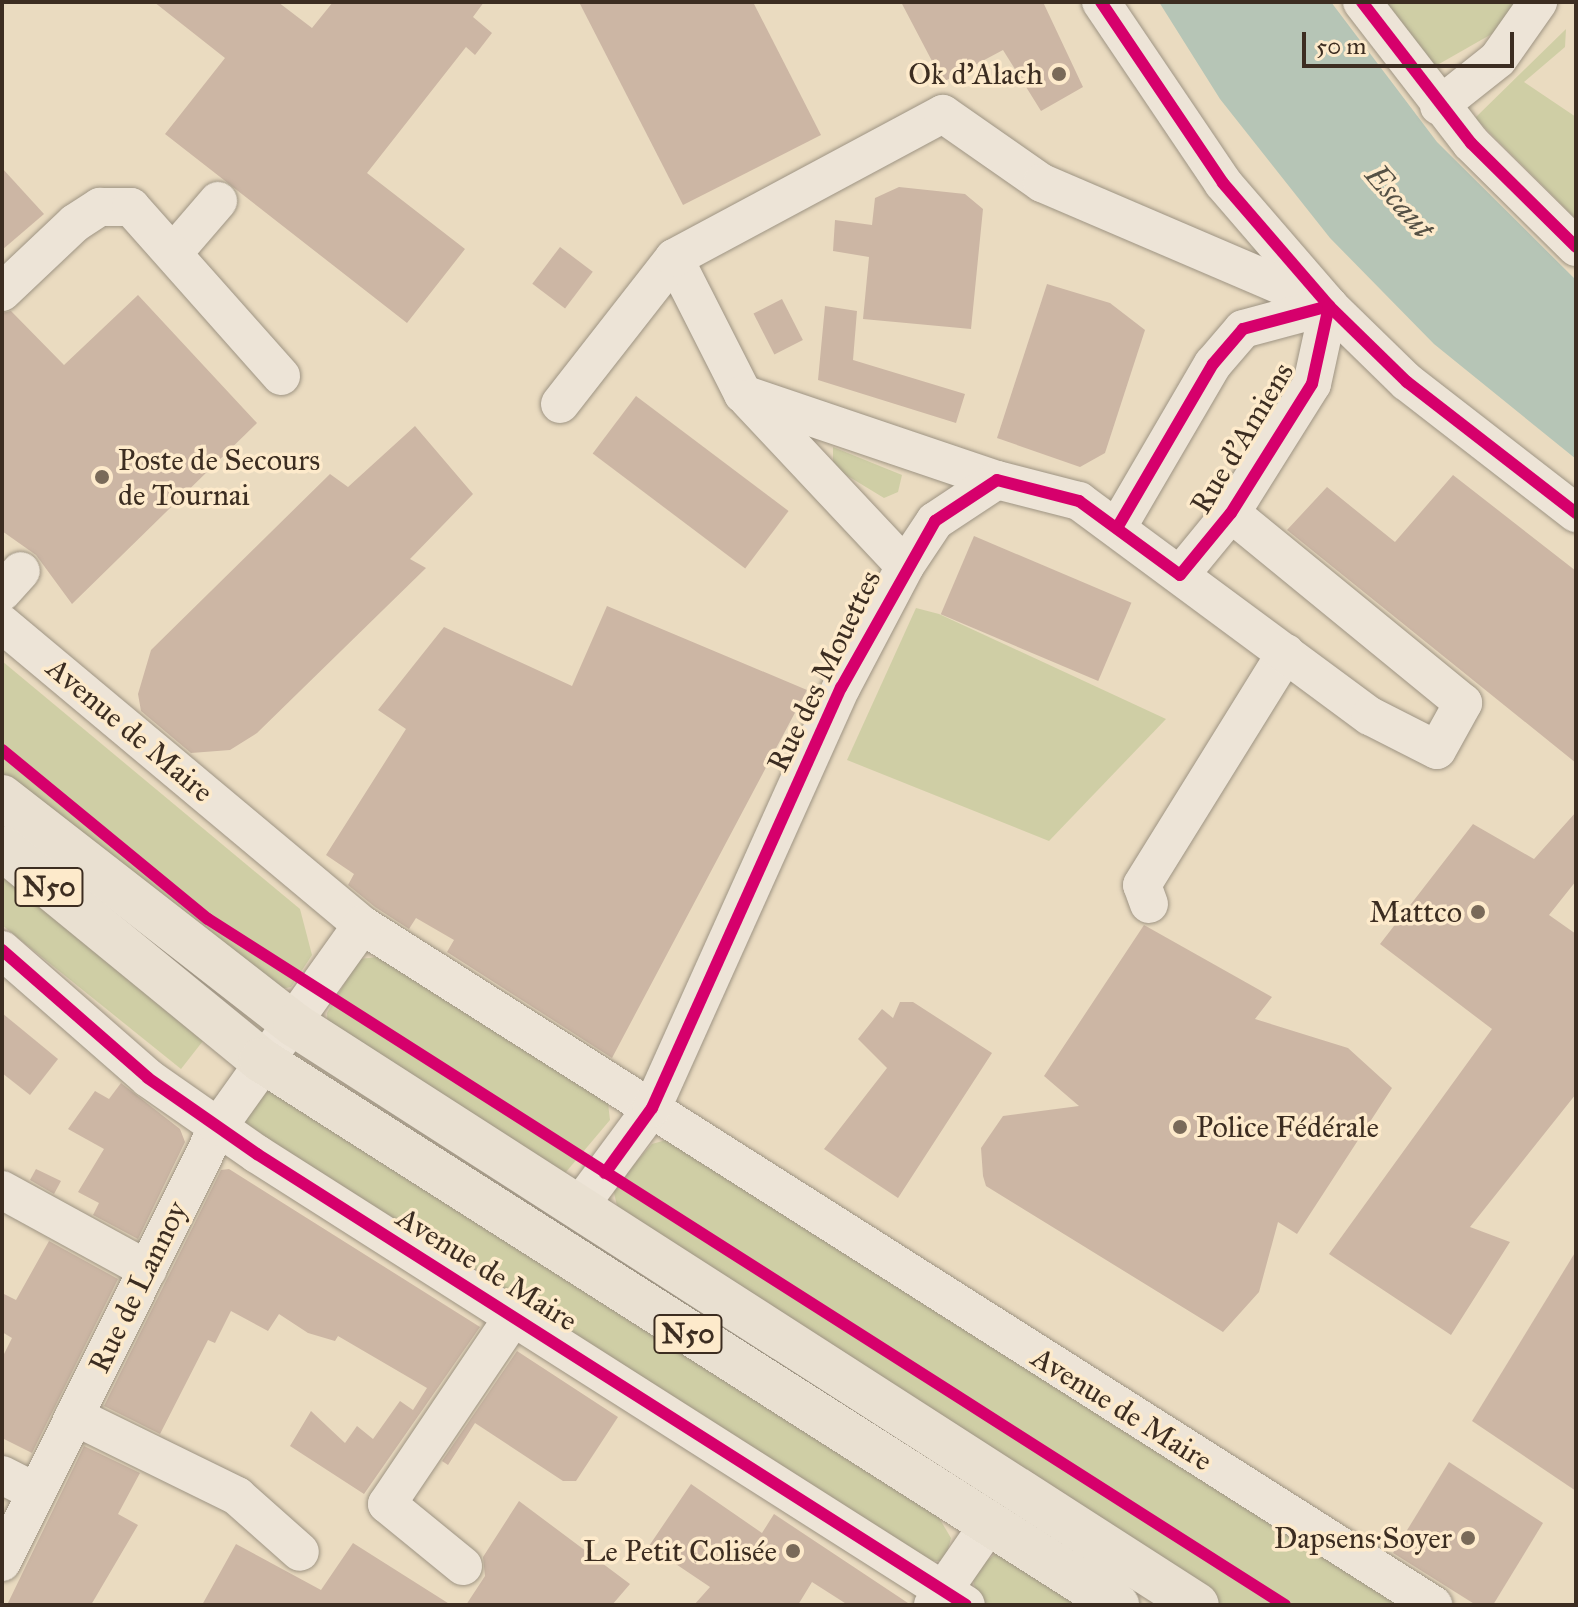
<!DOCTYPE html>
<meta charset="utf-8">
<style>
body{margin:0}
#map{position:relative;width:1578px;height:1607px;overflow:hidden;background:#eadbc0;font-family:"IM FELL Great Primer",serif}
div>[style]{position:absolute}
.green>*{inset:0;background:#cfcea5}
.water>*{inset:0;background:#b6c5b6}
.building>*{inset:0;background:#ccb6a4;transform-origin:0 0}
.roads{filter:drop-shadow(0 0 2px #9e9483) drop-shadow(0 0 2px #9e9483)}
.minor>*{height:38px;margin:-19px;padding:0 19px;transform-origin:19px;border-radius:19px;background:#ede4d7}
.major>*{height:44px;margin:-22px;padding:0 22px;transform-origin:22px;border-radius:22px;background:#e9e0d1}
.cycleway>*{height:12px;margin:-6px;padding:0 6px;transform-origin:6px;border-radius:6px;background:#d6006c}
.dots>*{width:22px;height:22px;translate:-50% -50%;box-sizing:border-box;border:4px solid #fdeacb;border-radius:50%}
span{translate:-50% -50%;white-space:nowrap;text-align:center;line-height:1.15;-webkit-text-stroke:7px #fdeacb;paint-order:stroke}
.shield-label span{padding:2px 6px;background:#fdeacb;border:2px solid;border-radius:6px;-webkit-text-stroke-width:0}
.shield-label{font-size:28px;color:#3c2d21;font-weight:700}
.poi-label{font-size:30px;color:#3c2d21}
.right{translate:-100% -50%;text-align:right}
.left{translate:0 -50%;text-align:left}
.street-label{font-size:30px;color:#3c2d21}
.water-label{font-size:32px;color:#555145;font-style:italic}
.frame{position:absolute;inset:0;border:4px solid #3c2d21;pointer-events:none}
.scale{position:absolute;left:1302px;top:32px;width:212px;height:36px;box-sizing:border-box;border:4px solid #3c2d21;border-top:0;padding-left:10px;font-size:24px;line-height:28px;white-space:nowrap;color:#3c2d21;-webkit-text-stroke:6px #fdeacb;paint-order:stroke}
</style>
<div id="map">
<div class="green">
<i style="clip-path:polygon(1386px 2px,1513px 2px,1511px 23px,1432px 68px)"></i>
<i style="clip-path:polygon(1566px 29px,1565px 47px,1524px 82px,1576px 117px,1576px 219px,1475px 118px)"></i>
<i style="clip-path:polygon(833px 447px,902px 475px,898px 492px,884px 498px,833px 467px)"></i>
<i style="clip-path:polygon(916px 608px,939px 614px,1166px 719px,1049px 841px,847px 760px)"></i>
<i style="clip-path:polygon(2px 661px,300px 909px,312px 955px,291px 987px,266px 992px,2px 774px)"></i>
<i style="clip-path:polygon(2px 867px,206px 1037px,181px 1069px,2px 925px)"></i>
<i style="clip-path:polygon(378px 957px,608px 1103px,610px 1120px,566px 1172px,551px 1173px,328px 1032px,327px 1013px,359px 959px)"></i>
<i style="clip-path:polygon(273px 1089px,932px 1506px,951px 1538px,945px 1561px,927px 1561px,239px 1122px,256px 1091px)"></i>
<i style="clip-path:polygon(666px 1140px,1406px 1605px,1221px 1605px,621px 1224px,613px 1188px,652px 1144px)"></i>
<i style="clip-path:polygon(998px 1552px,1094px 1605px,988px 1605px,978px 1599px,971px 1573px)"></i>
</div>
<div class="water">
<i style="clip-path:polygon(1159px 2px,1331px 2px,1437px 142px,1576px 280px,1576px 459px,1434px 344px,1330px 238px,1220px 99px)"></i>
</div>
<div class="building">
<i style="clip-path:polygon(154px 2px,278px 2px,312px 28px,333px 2px,484px 2px,473px 17px,492px 33px,475px 55px,466px 47px,367px 173px,465px 249px,407px 323px,165px 134px,225px 58px)"></i>
<i style="clip-path:polygon(579px 2px,753px 2px,821px 135px,683px 205px)"></i>
<i style="clip-path:polygon(901px 2px,1043px 2px,1083px 87px,1041px 111px,1003px 50px,943px 82px)"></i>
<i style="clip-path:polygon(2px 168px,44px 214px,2px 250px)"></i>
<i style="clip-path:polygon(899px 187px,965px 194px,983px 209px,971px 329px,863px 319px,869px 257px,833px 251px,835px 220px,872px 225px,875px 198px)"></i>
<i style="left:560px;top:247px;width:41px;height:46px;rotate:37deg"></i>
<i style="clip-path:polygon(1047px 284px,1110px 303px,1145px 330px,1105px 453px,1080px 467px,997px 438px)"></i>
<i style="clip-path:polygon(138px 295px,257px 423px,72px 604px,36px 555px,2px 531px,2px 313px,11px 311px,64px 365px)"></i>
<i style="left:782px;top:299px;width:46px;height:32px;rotate:63deg"></i>
<i style="clip-path:polygon(825px 306px,857px 311px,853px 360px,965px 394px,956px 423px,818px 380px)"></i>
<i style="left:636px;top:396px;width:191px;height:72px;rotate:37deg"></i>
<i style="clip-path:polygon(415px 426px,473px 494px,410px 559px,426px 568px,257px 733px,230px 750px,191px 753px,141px 711px,138px 694px,151px 650px,330px 474px,348px 487px)"></i>
<i style="clip-path:polygon(1453px 475px,1576px 571px,1576px 763px,1287px 530px,1327px 487px,1395px 542px)"></i>
<i style="left:974px;top:536px;width:171px;height:85px;rotate:23deg"></i>
<i style="clip-path:polygon(607px 606px,807px 690px,612px 1058px,447px 952px,454px 940px,416px 918px,409px 929px,375px 907px,348px 885px,354px 874px,326px 855px,406px 729px,378px 710px,444px 627px,572px 686px)"></i>
<i style="clip-path:polygon(1576px 812px,1576px 881px,1549px 915px,1576px 934px,1576px 1094px,1470px 1227px,1510px 1242px,1451px 1335px,1329px 1254px,1492px 1029px,1380px 944px,1473px 824px,1534px 859px)"></i>
<i style="clip-path:polygon(1144px 925px,1272px 997px,1255px 1019px,1348px 1048px,1392px 1088px,1297px 1234px,1278px 1222px,1259px 1292px,1223px 1332px,986px 1186px,983px 1176px,981px 1148px,1003px 1116px,1079px 1106px,1044px 1076px)"></i>
<i style="clip-path:polygon(900px 1002px,913px 1002px,992px 1053px,898px 1198px,824px 1149px,887px 1068px,858px 1039px,882px 1009px,893px 1018px)"></i>
<i style="clip-path:polygon(2px 1013px,58px 1059px,30px 1095px,2px 1073px)"></i>
<i style="clip-path:polygon(121px 1083px,180px 1129px,185px 1142px,138px 1239px,93px 1215px,99px 1203px,78px 1192px,104px 1149px,68px 1129px,95px 1091px,109px 1099px)"></i>
<i style="clip-path:polygon(36px 1169px,61px 1181px,54px 1194px,30px 1180px)"></i>
<i style="clip-path:polygon(229px 1169px,480px 1327px,364px 1494px,290px 1446px,311px 1411px,345px 1443px,357px 1426px,373px 1439px,400px 1401px,413px 1410px,427px 1388px,338px 1336px,335px 1341px,308px 1333px,279px 1314px,268px 1331px,231px 1311px,215px 1343px,208px 1340px,160px 1434px,104px 1406px,221px 1170px)"></i>
<i style="clip-path:polygon(49px 1241px,118px 1279px,32px 1453px,2px 1438px,2px 1358px,12px 1338px,2px 1332px,2px 1293px,16px 1300px)"></i>
<i style="clip-path:polygon(1576px 1251px,1576px 1491px,1472px 1421px)"></i>
<i style="clip-path:polygon(517px 1351px,618px 1417px,576px 1481px,563px 1481px,475px 1423px,448px 1465px,442px 1461px)"></i>
<i style="clip-path:polygon(84px 1446px,140px 1473px,118px 1514px,138px 1525px,91px 1605px,7px 1605px)"></i>
<i style="clip-path:polygon(1449px 1462px,1543px 1523px,1493px 1605px,1476px 1605px,1393px 1553px)"></i>
<i style="clip-path:polygon(691px 1484px,762px 1533px,774px 1514px,911px 1605px,848px 1605px,812px 1582px,798px 1605px,694px 1605px,710px 1587px,649px 1546px)"></i>
<i style="clip-path:polygon(519px 1501px,630px 1584px,612px 1605px,466px 1605px,485px 1576px,483px 1557px)"></i>
<i style="clip-path:polygon(353px 1543px,451px 1605px,202px 1605px,236px 1544px,321px 1590px)"></i>
</div>
<div class="roads">
<div class="minor">
<i style="left:1101px;top:2px;width:218px;rotate:56deg"></i>
<i style="left:1223px;top:183px;width:162px;rotate:49.2deg"></i>
<i style="left:1329px;top:306px;width:109px;rotate:44.3deg"></i>
<i style="left:1407px;top:382px;width:214px;rotate:37.8deg"></i>
<i style="left:1362px;top:2px;width:178px;rotate:52.3deg"></i>
<i style="left:1471px;top:143px;width:148px;rotate:44.7deg"></i>
<i style="left:1439px;top:106px;width:75px;rotate:-38.5deg"></i>
<i style="left:1498px;top:59px;width:70px;rotate:-54.9deg"></i>
<i style="left:175px;top:251px;width:66px;rotate:-49.3deg"></i>
<i style="left:674px;top:258px;width:153px;rotate:63.1deg"></i>
<i style="left:743px;top:394px;width:268px;rotate:18.7deg"></i>
<i style="left:2px;top:292px;width:100px;rotate:-43.4deg"></i>
<i style="left:75px;top:223px;width:30px;rotate:-33deg"></i>
<i style="left:100px;top:207px;width:31px"></i>
<i style="left:131px;top:207px;width:226px;rotate:48.4deg"></i>
<i style="left:748px;top:399px;width:229px;rotate:46.8deg"></i>
<i style="left:560px;top:404px;width:185px;rotate:-52deg"></i>
<i style="left:674px;top:258px;width:305px;rotate:-28.2deg"></i>
<i style="left:943px;top:114px;width:121px;rotate:34.9deg"></i>
<i style="left:1042px;top:183px;width:312px;rotate:23.2deg"></i>
<i style="left:1117px;top:528px;width:190px;rotate:-59.7deg"></i>
<i style="left:1213px;top:364px;width:46px;rotate:-49.4deg"></i>
<i style="left:1243px;top:329px;width:89px;rotate:-15deg"></i>
<i style="left:1180px;top:575px;width:80px;rotate:-50.6deg"></i>
<i style="left:1231px;top:513px;width:152px;rotate:-57.9deg"></i>
<i style="left:1312px;top:384px;width:80px;rotate:-77.7deg"></i>
<i style="left:2px;top:592px;width:28px;rotate:-48deg"></i>
<i style="left:2px;top:624px;width:469px;rotate:39.9deg"></i>
<i style="left:362px;top:925px;width:1269px;rotate:32.41deg"></i>
<i style="left:1149px;top:904px;width:20px;rotate:-110deg"></i>
<i style="left:1142px;top:885px;width:273px;rotate:-58.2deg"></i>
<i style="left:2px;top:950px;width:194px;rotate:41.2deg"></i>
<i style="left:148px;top:1078px;width:133px;rotate:34.9deg"></i>
<i style="left:257px;top:1154px;width:840px;rotate:32.46deg"></i>
<i style="left:2px;top:1190px;width:166px;rotate:28.7deg"></i>
<i style="left:578px;top:1208px;width:124px;rotate:-53.5deg"></i>
<i style="left:652px;top:1108px;width:461px;rotate:-65.8deg"></i>
<i style="left:841px;top:688px;width:138px;rotate:-62.3deg"></i>
<i style="left:905px;top:566px;width:54px;rotate:-56.3deg"></i>
<i style="left:935px;top:521px;width:74px;rotate:-33.5deg"></i>
<i style="left:997px;top:480px;width:85px;rotate:14.4deg"></i>
<i style="left:1079px;top:501px;width:362px;rotate:36.5deg"></i>
<i style="left:1370px;top:716px;width:75px;rotate:26.9deg"></i>
<i style="left:1437px;top:750px;width:54px;rotate:-61deg"></i>
<i style="left:1463px;top:703px;width:300px;rotate:-140.7deg"></i>
<i style="left:74px;top:1416px;width:182px;rotate:26.1deg"></i>
<i style="left:237px;top:1496px;width:84px;rotate:41.6deg"></i>
<i style="left:2px;top:1475px;width:38px;rotate:27deg"></i>
<i style="left:2px;top:1562px;width:486px;rotate:-63.6deg"></i>
<i style="left:218px;top:1127px;width:248px;rotate:-54.5deg"></i>
<i style="left:463px;top:1566px;width:98px;rotate:-140.8deg"></i>
<i style="left:387px;top:1504px;width:227px;rotate:-56deg"></i>
<i style="left:933px;top:1605px;width:98px;rotate:-55.3deg"></i>
</div>
<div class="major">
<i style="left:2px;top:797px;width:371px;rotate:37.9deg"></i>
<i style="left:295px;top:1025px;width:1072px;rotate:32.74deg"></i>
<i style="left:2px;top:848px;width:335px;rotate:39.3deg"></i>
<i style="left:261px;top:1060px;width:1015px;rotate:32.48deg"></i>
</div>
</div>
<div class="cycleway">
<i style="left:1101px;top:2px;width:218px;rotate:56deg"></i>
<i style="left:1223px;top:183px;width:162px;rotate:49.2deg"></i>
<i style="left:1329px;top:306px;width:109px;rotate:44.3deg"></i>
<i style="left:1407px;top:382px;width:214px;rotate:37.8deg"></i>
<i style="left:1362px;top:2px;width:178px;rotate:52.3deg"></i>
<i style="left:1471px;top:143px;width:148px;rotate:44.7deg"></i>
<i style="left:1117px;top:528px;width:190px;rotate:-59.7deg"></i>
<i style="left:1213px;top:364px;width:46px;rotate:-49.4deg"></i>
<i style="left:1243px;top:329px;width:89px;rotate:-15deg"></i>
<i style="left:2px;top:750px;width:266px;rotate:39.4deg"></i>
<i style="left:208px;top:919px;width:1277px;rotate:32.5deg"></i>
<i style="left:2px;top:950px;width:194px;rotate:41.2deg"></i>
<i style="left:148px;top:1078px;width:133px;rotate:34.9deg"></i>
<i style="left:257px;top:1154px;width:840px;rotate:32.46deg"></i>
<i style="left:605px;top:1173px;width:80px;rotate:-54.1deg"></i>
<i style="left:652px;top:1108px;width:461px;rotate:-65.8deg"></i>
<i style="left:841px;top:688px;width:192px;rotate:-60.6deg"></i>
<i style="left:935px;top:521px;width:74px;rotate:-33.5deg"></i>
<i style="left:997px;top:480px;width:85px;rotate:14.4deg"></i>
<i style="left:1079px;top:501px;width:125px;rotate:36.2deg"></i>
<i style="left:1180px;top:575px;width:80px;rotate:-50.6deg"></i>
<i style="left:1231px;top:513px;width:152px;rotate:-57.9deg"></i>
<i style="left:1312px;top:384px;width:80px;rotate:-77.7deg"></i>
</div>
<div class="dots">
<i style="left:1059px;top:74px;background:#796a59"></i>
<i style="left:102px;top:477px;background:#796a59"></i>
<i style="left:1478px;top:912px;background:#796a59"></i>
<i style="left:1180px;top:1127px;background:#796a59"></i>
<i style="left:1468px;top:1538px;background:#796a59"></i>
<i style="left:793px;top:1551px;background:#796a59"></i>
</div>
<div class="shield-label">
<span style="left:49px;top:887px">N50</span>
<span style="left:688px;top:1334px">N50</span>
</div>
<div class="poi-label">
<span class="right" style="left:1043px;top:74px">Ok d'Alach</span>
<span class="left" style="left:118px;top:477px">Poste de Secours<br>de Tournai</span>
<span class="right" style="left:1462px;top:912px">Mattco</span>
<span class="left" style="left:1196px;top:1127px">Police Fédérale</span>
<span class="right" style="left:1452px;top:1538px">Dapsens·Soyer</span>
<span class="right" style="left:777px;top:1551px">Le Petit Colisée</span>
</div>
<div class="street-label">
<span style="left:1242px;top:438px;rotate:-59deg">Rue d'Amiens</span>
<span style="left:824px;top:671px;rotate:-64deg">Rue des Mouettes</span>
<span style="left:130px;top:730px;rotate:40deg">Avenue de Maire</span>
<span style="left:487px;top:1269px;rotate:32deg">Avenue de Maire</span>
<span style="left:138px;top:1287px;rotate:-64deg">Rue de Lannoy</span>
<span style="left:1122px;top:1409px;rotate:32deg">Avenue de Maire</span>
</div>
<div class="water-label">
<span style="left:1399px;top:202px;rotate:49deg">Escaut</span>
</div>
<div class="frame"></div>
<div class="scale">50 m</div>
</div>
